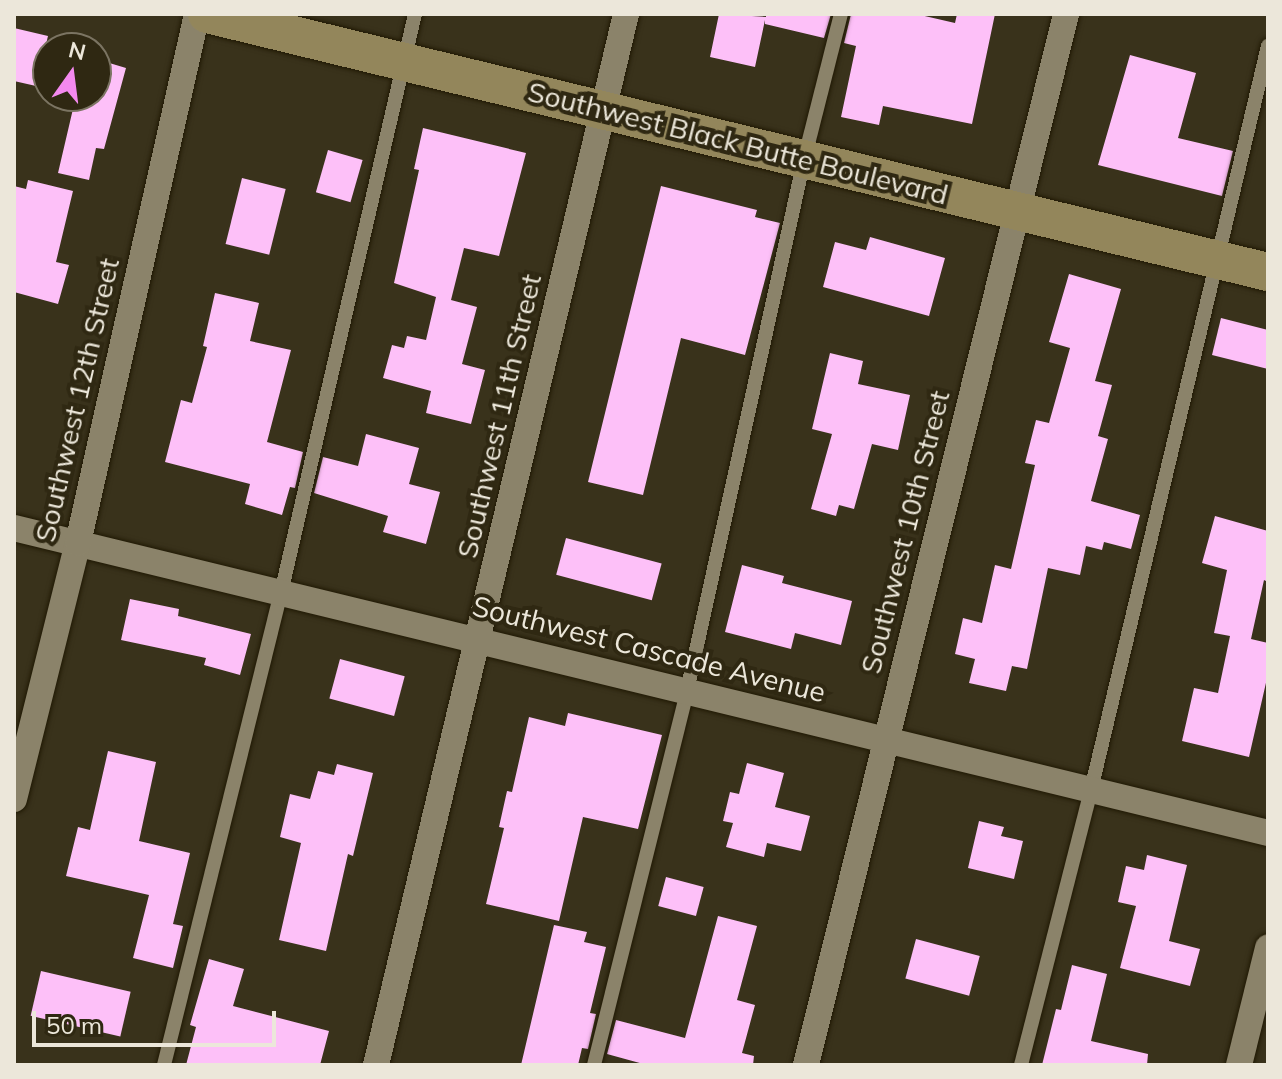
<!DOCTYPE html>
<style>
body{margin:0}
#map{position:relative;width:1282px;height:1079px;overflow:hidden;background:#39321b;font-family:Mulish,sans-serif}
div>[style]{position:absolute}
.building>*{inset:0;background:#fdc0f8;transform-origin:0 0}
.roads{filter:drop-shadow(0 0 2px #201904) drop-shadow(0 0 2px #201904)}
.lane>*{height:14px;margin:-7px;padding:0 7px;transform-origin:7px;border-radius:7px;background:#8b836a}
.street>*{height:26px;margin:-13px;padding:0 13px;transform-origin:13px;border-radius:13px;background:#8b836a}
.secondary>*{height:38px;margin:-19px;padding:0 19px;transform-origin:19px;border-radius:19px;background:#93865b}
span{translate:-50% -50%;white-space:nowrap;text-align:center;line-height:1.15;-webkit-text-stroke:8px #2f2812;paint-order:stroke}
.street-label{font-size:28px;color:#ece7da}
.frame{position:absolute;inset:0;border:16px solid #ece7da;pointer-events:none}
.north{position:absolute;left:32px;top:32px;width:80px;height:80px;box-sizing:border-box;background:#2f2812;border:2px solid #7b7462;border-radius:50%;rotate:14deg;font-size:22px;font-weight:700;line-height:32px;text-align:center;color:#ece7da}
.north::after{content:'';display:block;margin:auto;width:28px;height:36px;background:#f489ef;clip-path:polygon(50% 0,100% 100%,50% 72%,0 100%)}
.scale{position:absolute;left:32px;top:1011px;width:244px;height:36px;box-sizing:border-box;border:4px solid #ece7da;border-top:0;padding-left:10px;font-size:24px;line-height:28px;white-space:nowrap;color:#ece7da;-webkit-text-stroke:6px #2f2812;paint-order:stroke}
</style>
<div id="map">
<div class="building">
<i style="clip-path:polygon(719px 14px,766px 17px,766px 14px,831px 14px,824px 38px,765px 24px,765px 20px,755px 67px,710px 57px)"></i>
<i style="clip-path:polygon(851px 14px,916px 14px,955px 23px,957px 14px,995px 14px,972px 124px,883px 106px,879px 125px,841px 117px,856px 46px,844px 43px)"></i>
<i style="clip-path:polygon(14px 28px,48px 36px,36px 86px,14px 81px)"></i>
<i style="clip-path:polygon(1130px 55px,1196px 73px,1178px 138px,1233px 151px,1222px 196px,1098px 165px)"></i>
<i style="clip-path:polygon(96px 59px,126px 68px,104px 149px,96px 148px,89px 180px,58px 173px,76px 96px,96px 96px)"></i>
<i style="clip-path:polygon(423px 128px,526px 153px,499px 256px,464px 248px,451px 300px,477px 307px,462px 364px,485px 370px,471px 424px,426px 413px,431px 391px,383px 378px,392px 345px,404px 348px,407px 336px,426px 340px,436px 297px,394px 283px,419px 170px,414px 169px)"></i>
<i style="left:328px;top:150px;width:36px;height:44px;rotate:16deg"></i>
<i style="left:242px;top:178px;width:45px;height:68px;rotate:14deg"></i>
<i style="clip-path:polygon(28px 180px,73px 191px,56px 262px,69px 265px,58px 304px,14px 292px,14px 186px,26px 189px)"></i>
<i style="clip-path:polygon(661px 186px,757px 210px,755px 217px,780px 223px,745px 355px,681px 338px,643px 495px,588px 482px)"></i>
<i style="clip-path:polygon(870px 237px,945px 258px,929px 316px,823px 287px,835px 242px,866px 250px)"></i>
<i style="clip-path:polygon(1069px 274px,1121px 289px,1095px 381px,1112px 385px,1098px 436px,1108px 439px,1091px 501px,1140px 515px,1131px 549px,1104px 542px,1102px 550px,1086px 546px,1080px 575px,1048px 568px,1027px 669px,1012px 666px,1006px 691px,969px 683px,975px 659px,955px 654px,963px 618px,982px 623px,995px 565px,1011px 569px,1035px 465px,1025px 463px,1036px 420px,1049px 423px,1070px 348px,1049px 342px)"></i>
<i style="clip-path:polygon(215px 293px,259px 303px,250px 341px,291px 350px,267px 442px,303px 452px,295px 488px,290px 487px,282px 515px,245px 504px,250px 484px,165px 462px,181px 400px,192px 403px,207px 347px,203px 346px)"></i>
<i style="clip-path:polygon(1221px 318px,1268px 330px,1268px 369px,1212px 355px)"></i>
<i style="clip-path:polygon(830px 353px,863px 361px,858px 384px,910px 395px,898px 450px,872px 444px,854px 509px,839px 505px,836px 516px,811px 509px,832px 434px,812px 429px)"></i>
<i style="clip-path:polygon(366px 434px,419px 448px,409px 484px,440px 492px,426px 544px,383px 532px,388px 516px,314px 493px,323px 457px,358px 466px)"></i>
<i style="clip-path:polygon(1215px 516px,1268px 531px,1268px 582px,1264px 580px,1251px 639px,1268px 643px,1268px 674px,1249px 757px,1182px 741px,1194px 688px,1218px 693px,1230px 636px,1214px 633px,1227px 570px,1202px 563px)"></i>
<i style="left:566px;top:538px;width:99px;height:38px;rotate:15deg"></i>
<i style="clip-path:polygon(742px 565px,784px 576px,782px 583px,852px 601px,841px 645px,795px 633px,791px 649px,725px 632px)"></i>
<i style="clip-path:polygon(130px 599px,179px 609px,178px 616px,251px 634px,240px 675px,204px 665px,206px 658px,121px 640px)"></i>
<i style="left:340px;top:659px;width:67px;height:41px;rotate:15deg"></i>
<i style="clip-path:polygon(568px 713px,662px 735px,638px 829px,583px 817px,559px 921px,486px 904px,504px 828px,499px 827px,507px 791px,512px 792px,529px 717px,565px 726px)"></i>
<i style="clip-path:polygon(108px 751px,156px 762px,139px 841px,190px 853px,173px 924px,183px 926px,173px 968px,133px 958px,149px 895px,66px 876px,78px 827px,90px 830px)"></i>
<i style="clip-path:polygon(747px 763px,784px 773px,775px 807px,810px 816px,801px 851px,767px 843px,764px 857px,726px 847px,733px 823px,723px 821px,730px 792px,739px 794px)"></i>
<i style="clip-path:polygon(337px 764px,373px 773px,353px 856px,348px 854px,326px 951px,279px 940px,301px 843px,280px 837px,290px 794px,310px 799px,318px 771px,334px 775px)"></i>
<i style="clip-path:polygon(979px 821px,1004px 827px,1001px 836px,1023px 841px,1014px 879px,968px 868px)"></i>
<i style="clip-path:polygon(1147px 855px,1187px 865px,1169px 941px,1200px 949px,1190px 986px,1120px 968px,1136px 906px,1118px 902px,1126px 866px,1144px 870px)"></i>
<i style="left:666px;top:877px;width:39px;height:30px;rotate:15deg"></i>
<i style="clip-path:polygon(718px 916px,757px 926px,737px 1000px,755px 1005px,742px 1053px,754px 1056px,753px 1065px,647px 1065px,607px 1054px,616px 1020px,685px 1038px)"></i>
<i style="clip-path:polygon(554px 925px,587px 932px,584px 942px,606px 947px,590px 1013px,596px 1014px,588px 1049px,582px 1048px,578px 1065px,521px 1065px)"></i>
<i style="left:916px;top:939px;width:66px;height:41px;rotate:15deg"></i>
<i style="clip-path:polygon(209px 959px,244px 969px,233px 1006px,329px 1031px,320px 1065px,186px 1065px,196px 1027px,190px 1025px)"></i>
<i style="clip-path:polygon(1072px 965px,1107px 974px,1091px 1041px,1148px 1054px,1147px 1065px,1042px 1065px,1056px 1009px,1061px 1010px)"></i>
<i style="left:41px;top:971px;width:92px;height:46px;rotate:13deg"></i>
</div>
<div class="roads">
<div class="lane">
<i style="left:164px;top:1065px;width:486px;rotate:-76.1deg"></i>
<i style="left:281px;top:593px;width:594px;rotate:-76.97deg"></i>
<i style="left:594px;top:1065px;width:385px;rotate:-76deg"></i>
<i style="left:687px;top:691px;width:544px;rotate:-77.57deg"></i>
<i style="left:804px;top:160px;width:151px;rotate:-75.8deg"></i>
<i style="left:1021px;top:1065px;width:284px;rotate:-75.7deg"></i>
<i style="left:1091px;top:790px;width:765px;rotate:-76.62deg"></i>
</div>
<div class="street">
<i style="left:14px;top:528px;width:1291px;rotate:13.67deg"></i>
<i style="left:14px;top:799px;width:264px;rotate:-76deg"></i>
<i style="left:78px;top:543px;width:542px;rotate:-77.32deg"></i>
<i style="left:376px;top:1065px;width:1080px;rotate:-76.62deg"></i>
<i style="left:806px;top:1065px;width:1083px;rotate:-76.1deg"></i>
<i style="left:1239px;top:1065px;width:121px;rotate:-76.1deg"></i>
</div>
<div class="secondary">
<i style="left:207px;top:14px;width:1092px;rotate:13.67deg"></i>
</div>
</div>
<div class="street-label">
<span style="left:738px;top:143px;rotate:14deg">Southwest Black Butte Boulevard</span>
<span style="left:77px;top:400px;rotate:-77deg">Southwest 12th Street</span>
<span style="left:499px;top:416px;rotate:-77deg">Southwest 11th Street</span>
<span style="left:905px;top:532px;rotate:-76deg">Southwest 10th Street</span>
<span style="left:649px;top:649px;rotate:14deg">Southwest Cascade Avenue</span>
</div>
<div class="frame"></div>
<div class="north">N</div>
<div class="scale">50 m</div>
</div>
